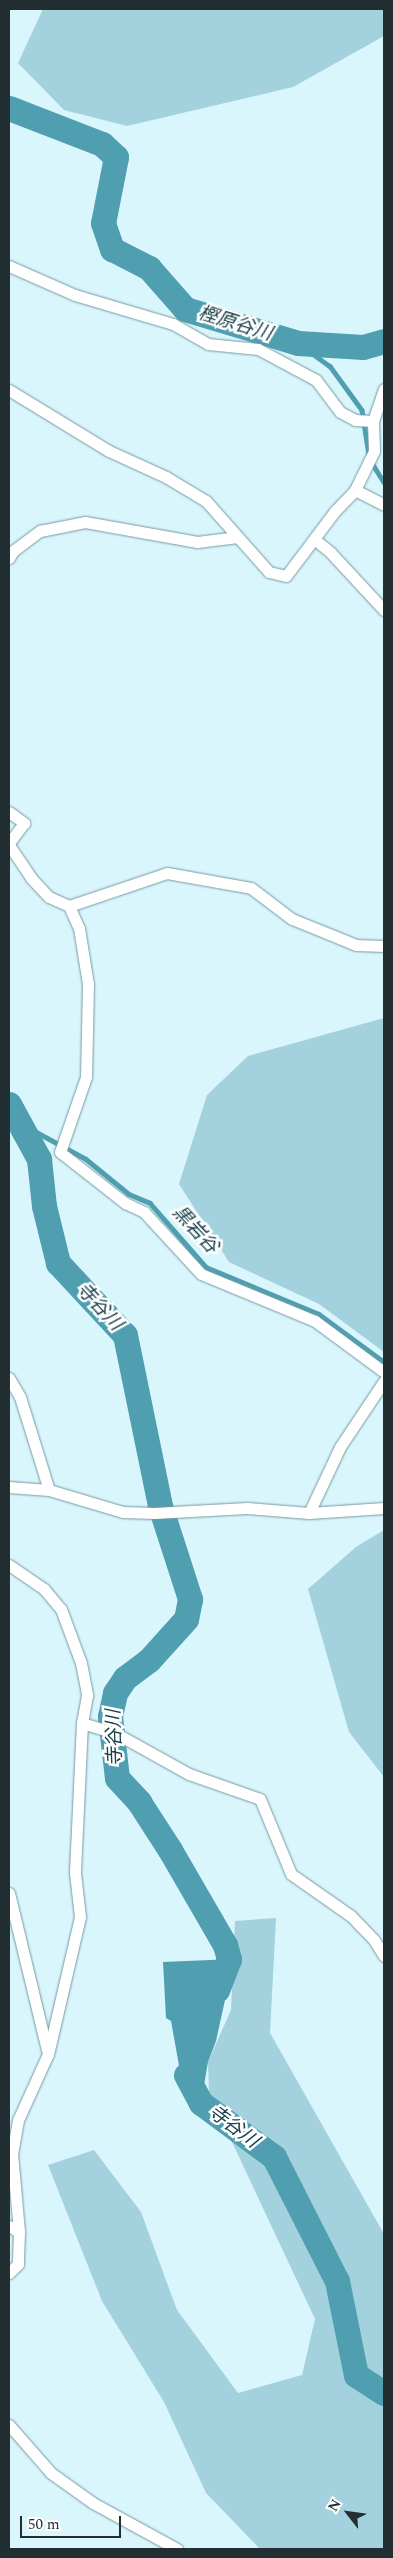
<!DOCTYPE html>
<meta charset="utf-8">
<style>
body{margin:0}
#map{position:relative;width:393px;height:2558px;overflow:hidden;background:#daf6fd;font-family:Spectral,"Noto Sans JP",serif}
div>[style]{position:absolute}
.green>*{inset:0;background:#a3d1dd}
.water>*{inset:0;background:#4f9fb1}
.stream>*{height:4.5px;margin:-2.25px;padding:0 2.25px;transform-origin:2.25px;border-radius:2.25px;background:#4f9fb1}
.river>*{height:25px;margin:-12.5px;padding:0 12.5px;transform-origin:12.5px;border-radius:12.5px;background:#4f9fb1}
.roads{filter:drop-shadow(0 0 1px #7799a1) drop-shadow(0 0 1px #7799a1)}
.minor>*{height:11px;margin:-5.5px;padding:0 5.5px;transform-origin:5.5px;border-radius:5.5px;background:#fff}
span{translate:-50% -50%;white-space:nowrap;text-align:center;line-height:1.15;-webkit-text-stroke:5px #fff;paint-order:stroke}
.water-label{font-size:19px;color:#1a4049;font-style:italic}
.frame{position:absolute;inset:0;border:10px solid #212f32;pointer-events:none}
.north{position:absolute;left:323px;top:2488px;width:50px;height:50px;-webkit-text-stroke:4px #fff;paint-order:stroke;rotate:300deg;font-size:14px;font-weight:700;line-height:20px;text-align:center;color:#212f32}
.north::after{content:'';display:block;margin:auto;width:18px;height:22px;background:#212f32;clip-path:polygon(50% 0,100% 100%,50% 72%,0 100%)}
.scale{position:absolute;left:20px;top:2516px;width:101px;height:22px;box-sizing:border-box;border:2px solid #212f32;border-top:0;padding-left:6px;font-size:15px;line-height:18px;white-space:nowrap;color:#212f32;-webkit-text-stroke:4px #fff;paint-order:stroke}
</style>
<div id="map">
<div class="green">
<i style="clip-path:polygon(43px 9px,384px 9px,384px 36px,293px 87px,127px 126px,64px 110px,18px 63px)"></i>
<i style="clip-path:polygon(384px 1018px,384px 1352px,319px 1304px,229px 1262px,179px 1184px,207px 1095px,248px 1056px)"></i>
<i style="clip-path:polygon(384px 1530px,384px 1777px,349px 1732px,308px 1589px,356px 1547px)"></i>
<i style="clip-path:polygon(276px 1918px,270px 2033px,384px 2234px,384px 2549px,260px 2549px,206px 2493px,164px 2402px,102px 2301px,48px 2165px,94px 2150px,141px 2212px,177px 2310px,238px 2393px,302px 2375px,315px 2319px,209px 2093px,208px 2062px,231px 2010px,235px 1921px)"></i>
</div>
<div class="water">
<i style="clip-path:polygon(234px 1959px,216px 2041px,208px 2062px,201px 2103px,183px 2088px,171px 2021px,166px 2018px,163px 1962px)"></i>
</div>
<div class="stream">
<i style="left:298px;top:343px;width:39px;rotate:36deg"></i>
<i style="left:330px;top:366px;width:54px;rotate:54deg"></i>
<i style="left:362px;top:410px;width:46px;rotate:81.2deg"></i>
<i style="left:372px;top:463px;width:22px;rotate:58deg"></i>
<i style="left:18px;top:1122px;width:77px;rotate:28.6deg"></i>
<i style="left:86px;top:1159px;width:55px;rotate:39.1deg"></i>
<i style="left:129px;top:1194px;width:23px;rotate:23deg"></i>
<i style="left:150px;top:1203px;width:85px;rotate:48.8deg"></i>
<i style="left:206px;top:1267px;width:122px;rotate:22.6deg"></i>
<i style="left:319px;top:1314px;width:81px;rotate:36.4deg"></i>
</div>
<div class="river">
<i style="left:9px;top:108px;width:100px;rotate:21.2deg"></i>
<i style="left:102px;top:144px;width:19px;rotate:43deg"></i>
<i style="left:116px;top:157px;width:67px;rotate:101.1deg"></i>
<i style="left:103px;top:223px;width:28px;rotate:71deg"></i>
<i style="left:112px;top:249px;width:42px;rotate:27.2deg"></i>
<i style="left:149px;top:268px;width:55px;rotate:48.7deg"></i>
<i style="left:185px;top:309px;width:118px;rotate:16.7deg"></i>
<i style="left:298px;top:343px;width:65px;rotate:3.5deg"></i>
<i style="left:363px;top:347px;width:22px;rotate:-16deg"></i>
<i style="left:9px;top:1104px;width:63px;rotate:61.4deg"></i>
<i style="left:39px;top:1159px;width:47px;rotate:83.9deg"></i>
<i style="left:44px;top:1206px;width:59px;rotate:76.2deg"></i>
<i style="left:58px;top:1263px;width:98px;rotate:47.1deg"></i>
<i style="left:125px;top:1335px;width:175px;rotate:78.4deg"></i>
<i style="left:160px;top:1506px;width:98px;rotate:72.1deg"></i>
<i style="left:190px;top:1599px;width:20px;rotate:101deg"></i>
<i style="left:186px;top:1619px;width:55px;rotate:132.1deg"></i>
<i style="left:149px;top:1660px;width:30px;rotate:143deg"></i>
<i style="left:125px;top:1678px;width:18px;rotate:124deg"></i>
<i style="left:115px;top:1693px;width:24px;rotate:102deg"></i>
<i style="left:110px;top:1716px;width:62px;rotate:83.6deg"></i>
<i style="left:117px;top:1778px;width:33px;rotate:47deg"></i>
<i style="left:139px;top:1802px;width:57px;rotate:57.1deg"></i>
<i style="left:170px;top:1850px;width:110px;rotate:59.9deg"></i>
<i style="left:225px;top:1945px;width:15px;rotate:74deg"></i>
<i style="left:229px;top:1959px;width:33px;rotate:111deg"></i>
<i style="left:186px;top:2075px;width:32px;rotate:62deg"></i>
<i style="left:201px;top:2103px;width:91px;rotate:36.5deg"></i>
<i style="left:274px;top:2157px;width:139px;rotate:63.1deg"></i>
<i style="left:337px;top:2281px;width:96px;rotate:78.6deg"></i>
<i style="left:356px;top:2375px;width:33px;rotate:33deg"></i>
</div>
<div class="roads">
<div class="minor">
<i style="left:9px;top:266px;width:72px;rotate:23.7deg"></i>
<i style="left:75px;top:295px;width:102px;rotate:16.5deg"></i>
<i style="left:173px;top:324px;width:40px;rotate:29.7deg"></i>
<i style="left:208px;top:344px;width:50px;rotate:5.7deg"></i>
<i style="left:258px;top:349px;width:66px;rotate:28.1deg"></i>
<i style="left:316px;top:380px;width:40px;rotate:53deg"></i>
<i style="left:340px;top:412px;width:17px;rotate:28deg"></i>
<i style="left:355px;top:420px;width:18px;rotate:3deg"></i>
<i style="left:9px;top:390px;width:117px;rotate:31.4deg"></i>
<i style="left:109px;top:451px;width:63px;rotate:24.5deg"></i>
<i style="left:166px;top:477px;width:47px;rotate:31deg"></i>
<i style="left:206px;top:501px;width:95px;rotate:48.4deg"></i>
<i style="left:269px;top:572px;width:17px;rotate:13deg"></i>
<i style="left:286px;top:576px;width:81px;rotate:-53deg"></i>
<i style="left:335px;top:511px;width:29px;rotate:-46deg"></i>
<i style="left:355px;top:490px;width:33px;rotate:27deg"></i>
<i style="left:355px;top:490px;width:43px;rotate:-64deg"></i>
<i style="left:374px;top:451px;width:30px;rotate:-92deg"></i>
<i style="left:373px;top:421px;width:34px;rotate:-71deg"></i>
<i style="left:314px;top:539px;width:22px;rotate:39deg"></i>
<i style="left:331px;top:553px;width:78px;rotate:47.1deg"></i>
<i style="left:9px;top:558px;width:8px;rotate:-60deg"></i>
<i style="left:13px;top:551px;width:34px;rotate:-37deg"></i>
<i style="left:40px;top:531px;width:46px;rotate:-11.3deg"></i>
<i style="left:85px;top:522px;width:114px;rotate:10.1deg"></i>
<i style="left:197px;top:542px;width:41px;rotate:-7deg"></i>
<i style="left:9px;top:812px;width:19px;rotate:36deg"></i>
<i style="left:24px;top:823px;width:25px;rotate:127deg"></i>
<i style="left:9px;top:845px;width:40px;rotate:56deg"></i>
<i style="left:31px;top:878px;width:26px;rotate:47deg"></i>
<i style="left:49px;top:897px;width:22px;rotate:24deg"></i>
<i style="left:69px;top:906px;width:103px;rotate:-18.6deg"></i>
<i style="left:167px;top:873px;width:85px;rotate:10.1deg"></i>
<i style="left:251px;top:888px;width:51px;rotate:37.1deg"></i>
<i style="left:292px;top:919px;width:69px;rotate:22.1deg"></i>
<i style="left:356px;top:945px;width:28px;rotate:2deg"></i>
<i style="left:69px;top:906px;width:24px;rotate:66deg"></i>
<i style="left:79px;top:928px;width:57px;rotate:80.9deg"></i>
<i style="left:88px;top:984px;width:93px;rotate:91.2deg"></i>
<i style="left:86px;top:1077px;width:79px;rotate:109.1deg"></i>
<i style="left:60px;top:1152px;width:83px;rotate:38.1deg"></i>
<i style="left:125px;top:1203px;width:21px;rotate:25deg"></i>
<i style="left:144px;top:1212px;width:84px;rotate:47.4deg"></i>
<i style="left:201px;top:1274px;width:123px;rotate:22.4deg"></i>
<i style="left:315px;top:1321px;width:86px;rotate:36.5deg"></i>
<i style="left:9px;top:1378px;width:22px;rotate:60deg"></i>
<i style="left:20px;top:1397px;width:97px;rotate:72.7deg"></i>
<i style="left:9px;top:1487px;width:40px;rotate:4.3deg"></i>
<i style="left:49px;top:1490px;width:77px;rotate:16.6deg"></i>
<i style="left:123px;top:1512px;width:31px;rotate:2deg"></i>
<i style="left:154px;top:1513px;width:93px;rotate:-3.1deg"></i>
<i style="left:247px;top:1508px;width:62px;rotate:4.6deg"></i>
<i style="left:309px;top:1513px;width:75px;rotate:-3.8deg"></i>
<i style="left:309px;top:1513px;width:73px;rotate:-64.8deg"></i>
<i style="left:340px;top:1447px;width:79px;rotate:-56.3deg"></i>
<i style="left:9px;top:1565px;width:42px;rotate:34.4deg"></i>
<i style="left:44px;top:1589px;width:26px;rotate:50deg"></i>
<i style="left:61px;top:1609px;width:58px;rotate:69.7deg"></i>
<i style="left:81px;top:1663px;width:33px;rotate:79deg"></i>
<i style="left:87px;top:1695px;width:28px;rotate:100deg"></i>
<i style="left:82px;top:1723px;width:150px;rotate:92.7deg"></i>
<i style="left:75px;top:1873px;width:44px;rotate:83.5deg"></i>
<i style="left:80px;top:1917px;width:141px;rotate:103.1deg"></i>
<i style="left:48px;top:2054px;width:72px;rotate:114.4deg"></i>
<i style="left:18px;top:2120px;width:34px;rotate:100deg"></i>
<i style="left:12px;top:2153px;width:79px;rotate:84.9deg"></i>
<i style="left:19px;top:2232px;width:32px;rotate:92deg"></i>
<i style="left:18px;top:2264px;width:13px;rotate:135deg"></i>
<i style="left:82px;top:1723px;width:37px;rotate:17deg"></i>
<i style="left:117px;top:1734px;width:82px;rotate:29.1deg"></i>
<i style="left:189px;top:1774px;width:75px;rotate:19.4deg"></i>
<i style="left:260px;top:1799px;width:81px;rotate:67.5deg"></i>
<i style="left:291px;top:1874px;width:73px;rotate:35deg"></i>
<i style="left:351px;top:1916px;width:33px;rotate:46deg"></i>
<i style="left:374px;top:1940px;width:19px;rotate:58deg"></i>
<i style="left:9px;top:1893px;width:162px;rotate:76.4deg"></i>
<i style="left:9px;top:2226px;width:12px;rotate:31deg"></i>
<i style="left:9px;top:2425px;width:64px;rotate:48.8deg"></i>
<i style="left:51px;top:2473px;width:52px;rotate:35.5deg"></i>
<i style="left:93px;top:2503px;width:96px;rotate:28.7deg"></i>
</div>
</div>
<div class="water-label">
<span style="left:235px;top:324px;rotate:17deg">樫原谷川</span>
<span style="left:195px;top:1230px;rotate:47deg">黒岩谷</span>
<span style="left:99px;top:1307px;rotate:47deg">寺谷川</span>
<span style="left:115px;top:1738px;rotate:-92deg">寺谷川</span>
<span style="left:233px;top:2127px;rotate:37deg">寺谷川</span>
</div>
<div class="frame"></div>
<div class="north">N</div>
<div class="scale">50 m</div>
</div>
